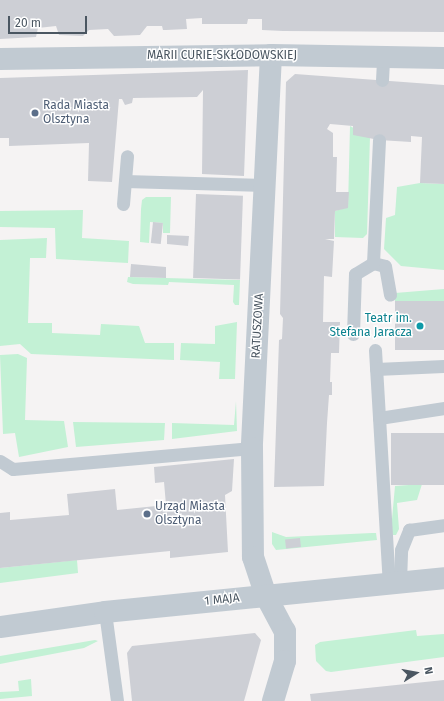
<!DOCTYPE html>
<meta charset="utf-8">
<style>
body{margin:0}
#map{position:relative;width:444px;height:701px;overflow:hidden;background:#f5f3f3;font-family:"Fira Sans",sans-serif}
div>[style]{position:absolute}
.green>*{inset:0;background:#c3f1d5}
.building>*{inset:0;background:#cdcfd5;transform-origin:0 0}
.service>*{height:13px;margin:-6.5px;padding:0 6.5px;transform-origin:6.5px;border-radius:6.5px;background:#c1cad2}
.minor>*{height:22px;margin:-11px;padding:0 11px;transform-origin:11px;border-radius:11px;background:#c1cad2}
.tertiary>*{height:22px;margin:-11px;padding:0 11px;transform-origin:11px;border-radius:11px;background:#c1cad2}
.dots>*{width:11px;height:11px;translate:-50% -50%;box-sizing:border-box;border:2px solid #fff;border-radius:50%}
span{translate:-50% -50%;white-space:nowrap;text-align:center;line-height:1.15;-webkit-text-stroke:3px #fff;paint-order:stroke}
.street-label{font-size:12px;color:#4a5661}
.service-label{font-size:12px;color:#4e5e75}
.left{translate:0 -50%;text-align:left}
.culture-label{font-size:12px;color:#0d838f}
.right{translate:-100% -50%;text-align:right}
.north{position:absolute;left:396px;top:653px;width:40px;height:40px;-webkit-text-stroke:3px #fff;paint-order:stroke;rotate:79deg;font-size:11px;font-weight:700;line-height:16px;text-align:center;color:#4a5661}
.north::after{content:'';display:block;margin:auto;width:14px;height:18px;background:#4a5661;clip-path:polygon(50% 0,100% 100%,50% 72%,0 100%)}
.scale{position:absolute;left:8px;top:16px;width:79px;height:18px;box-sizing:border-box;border:2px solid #4a5661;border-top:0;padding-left:5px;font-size:12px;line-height:14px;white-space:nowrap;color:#4a5661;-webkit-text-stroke:3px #fff;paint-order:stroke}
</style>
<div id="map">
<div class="green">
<i style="clip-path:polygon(350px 126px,370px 137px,367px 234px,363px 238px,335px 237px,335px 211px,348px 207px)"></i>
<i style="clip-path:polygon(420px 183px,444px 184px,444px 270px,401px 266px,384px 249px,386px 218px,395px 215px,397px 187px)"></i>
<i style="clip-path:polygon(146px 197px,171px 197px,170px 233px,163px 233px,163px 223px,150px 222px,149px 243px,140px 242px,141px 209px,142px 200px)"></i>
<i style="clip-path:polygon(83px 210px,82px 238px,129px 241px,128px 263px,56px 259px,55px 228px,0 227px,0 211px)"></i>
<i style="clip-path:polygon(47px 238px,46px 258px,30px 258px,28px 323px,52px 323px,52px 333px,100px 335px,101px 324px,139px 326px,145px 343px,174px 343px,174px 360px,31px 354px,20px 344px,0 346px,0 240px)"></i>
<i style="clip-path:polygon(128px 277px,240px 280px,239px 305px,235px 305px,233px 302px,234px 285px,169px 282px,168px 285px,133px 284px,127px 282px)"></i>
<i style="clip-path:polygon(444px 289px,444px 301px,395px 303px,395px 293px)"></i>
<i style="clip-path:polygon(237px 322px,235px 379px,219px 379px,220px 362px,180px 360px,181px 343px,215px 344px,215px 326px)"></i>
<i style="clip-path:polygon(18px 354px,27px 358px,25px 420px,64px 421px,68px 447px,19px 457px,15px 433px,3px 434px,0 355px)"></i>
<i style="clip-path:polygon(236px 401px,237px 431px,172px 439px,172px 423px,234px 425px)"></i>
<i style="clip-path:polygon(73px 422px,165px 423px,164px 440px,76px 447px)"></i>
<i style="clip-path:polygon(422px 484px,417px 500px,397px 503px,399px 529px,396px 535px,393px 535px,391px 530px,395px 486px)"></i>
<i style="clip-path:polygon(272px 532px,286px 537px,372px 533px,376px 533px,377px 540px,276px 550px,272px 544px)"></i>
<i style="clip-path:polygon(77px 560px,78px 573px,0 583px,0 568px)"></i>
<i style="clip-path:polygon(416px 630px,417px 636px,444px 634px,444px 657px,331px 672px,326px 671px,316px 661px,315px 645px,320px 642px)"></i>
<i style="clip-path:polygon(95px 640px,98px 641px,84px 648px,0 664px,0 656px)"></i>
<i style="clip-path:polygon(31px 679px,32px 696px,0 699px,0 692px,19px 691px,18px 681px)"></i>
</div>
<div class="building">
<i style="clip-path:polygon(0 0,444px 0,444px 32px,283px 31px,262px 30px,262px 19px,248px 19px,247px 24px,202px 24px,202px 18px,186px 19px,187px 29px,166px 30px,163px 30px,162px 26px,147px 26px,140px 35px,114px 36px,108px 29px,89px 30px,83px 36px,59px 35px,56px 26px,38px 28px,36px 37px,0 39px)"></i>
<i style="clip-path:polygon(248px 70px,244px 176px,202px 174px,203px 90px,197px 97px,133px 98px,132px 103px,125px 105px,122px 99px,119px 99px,112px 182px,88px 181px,89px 143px,9px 146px,9px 138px,0 138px,0 78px)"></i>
<i style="clip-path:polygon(295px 74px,444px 85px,444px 184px,420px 183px,422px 137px,411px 136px,411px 142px,379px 140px,353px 135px,353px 126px,330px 124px,327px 129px,333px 133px,333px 157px,337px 157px,336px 192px,349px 192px,348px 208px,335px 211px,334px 239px,325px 239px,334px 241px,332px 277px,324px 276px,323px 322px,340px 322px,339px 353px,331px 353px,330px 382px,332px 382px,332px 395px,329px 395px,327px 423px,324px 486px,274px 487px,279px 340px,282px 339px,283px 318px,280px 314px,286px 82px)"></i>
<i style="left:196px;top:194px;width:47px;height:84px;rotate:2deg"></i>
<i style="left:153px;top:222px;width:10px;height:21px;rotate:6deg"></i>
<i style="clip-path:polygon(167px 235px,189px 236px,188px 246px,167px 244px)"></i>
<i style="clip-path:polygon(131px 264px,166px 267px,166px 278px,130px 277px)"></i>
<i style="left:444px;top:301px;width:49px;height:49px;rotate:90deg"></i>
<i style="left:444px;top:433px;width:52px;height:53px;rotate:90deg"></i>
<i style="clip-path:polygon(234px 459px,232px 491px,225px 495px,228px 552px,170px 558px,170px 551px,0 568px,0 513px,10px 512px,10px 520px,69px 515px,67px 494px,115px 489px,117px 510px,166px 505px,164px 482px,155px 483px,154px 467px)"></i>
<i style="left:300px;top:538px;width:9px;height:15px;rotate:84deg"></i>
<i style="clip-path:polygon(255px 633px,261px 640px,244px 701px,132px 701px,127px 653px,132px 646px)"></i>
<i style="clip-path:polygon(444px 680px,444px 701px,311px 701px,310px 694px)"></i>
</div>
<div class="service">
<i style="left:382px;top:80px;width:22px;rotate:-87deg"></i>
<i style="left:125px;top:181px;width:139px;rotate:1.6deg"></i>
<i style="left:123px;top:204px;width:48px;rotate:-85.2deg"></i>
<i style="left:373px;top:263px;width:12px;rotate:14deg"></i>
<i style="left:385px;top:266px;width:29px;rotate:80deg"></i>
<i style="left:353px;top:334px;width:60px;rotate:-88.1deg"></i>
<i style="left:355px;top:274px;width:21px;rotate:-31deg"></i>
<i style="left:373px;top:263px;width:123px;rotate:-87.2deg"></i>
<i style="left:375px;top:350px;width:233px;rotate:86.6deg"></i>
<i style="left:376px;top:369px;width:68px;rotate:-2.5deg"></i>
<i style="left:379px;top:418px;width:66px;rotate:-8.7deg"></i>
<i style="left:0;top:461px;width:15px;rotate:32deg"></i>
<i style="left:13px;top:469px;width:240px;rotate:-5deg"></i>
<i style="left:400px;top:582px;width:32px;rotate:-88deg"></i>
<i style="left:401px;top:550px;width:22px;rotate:-68deg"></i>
<i style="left:409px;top:530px;width:35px;rotate:-8deg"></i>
<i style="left:105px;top:612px;width:90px;rotate:82.3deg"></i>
</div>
<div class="minor">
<i style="left:271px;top:55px;width:393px;rotate:92.8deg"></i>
<i style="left:252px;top:448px;width:109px;rotate:89.5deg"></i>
<i style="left:253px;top:557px;width:41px;rotate:71.6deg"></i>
<i style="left:266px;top:596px;width:40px;rotate:62deg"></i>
<i style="left:285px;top:631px;width:30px;rotate:90deg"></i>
<i style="left:285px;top:661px;width:42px;rotate:106.7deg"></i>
<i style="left:0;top:59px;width:271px;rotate:-0.8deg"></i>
<i style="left:271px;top:55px;width:173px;rotate:1deg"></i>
</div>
<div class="tertiary">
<i style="left:0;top:627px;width:106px;rotate:-8.1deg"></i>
<i style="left:105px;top:612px;width:341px;rotate:-5.7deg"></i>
</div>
<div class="dots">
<i style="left:35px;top:113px;background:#5c6f8a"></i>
<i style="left:420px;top:326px;background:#0f9aa8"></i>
<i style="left:147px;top:514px;background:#5c6f8a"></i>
</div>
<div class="street-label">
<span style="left:222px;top:56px">MARII CURIE-SKŁODOWSKIEJ</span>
<span style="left:258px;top:326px;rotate:-87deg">RATUSZOWA</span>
<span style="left:222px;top:600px;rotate:-6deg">1 MAJA</span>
</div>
<div class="service-label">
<span class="left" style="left:43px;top:113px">Rada Miasta<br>Olsztyna</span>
<span class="left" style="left:155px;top:514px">Urząd Miasta<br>Olsztyna</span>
</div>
<div class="culture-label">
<span class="right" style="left:412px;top:326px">Teatr im.<br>Stefana Jaracza</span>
</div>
<div class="north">N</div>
<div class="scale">20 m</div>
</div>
